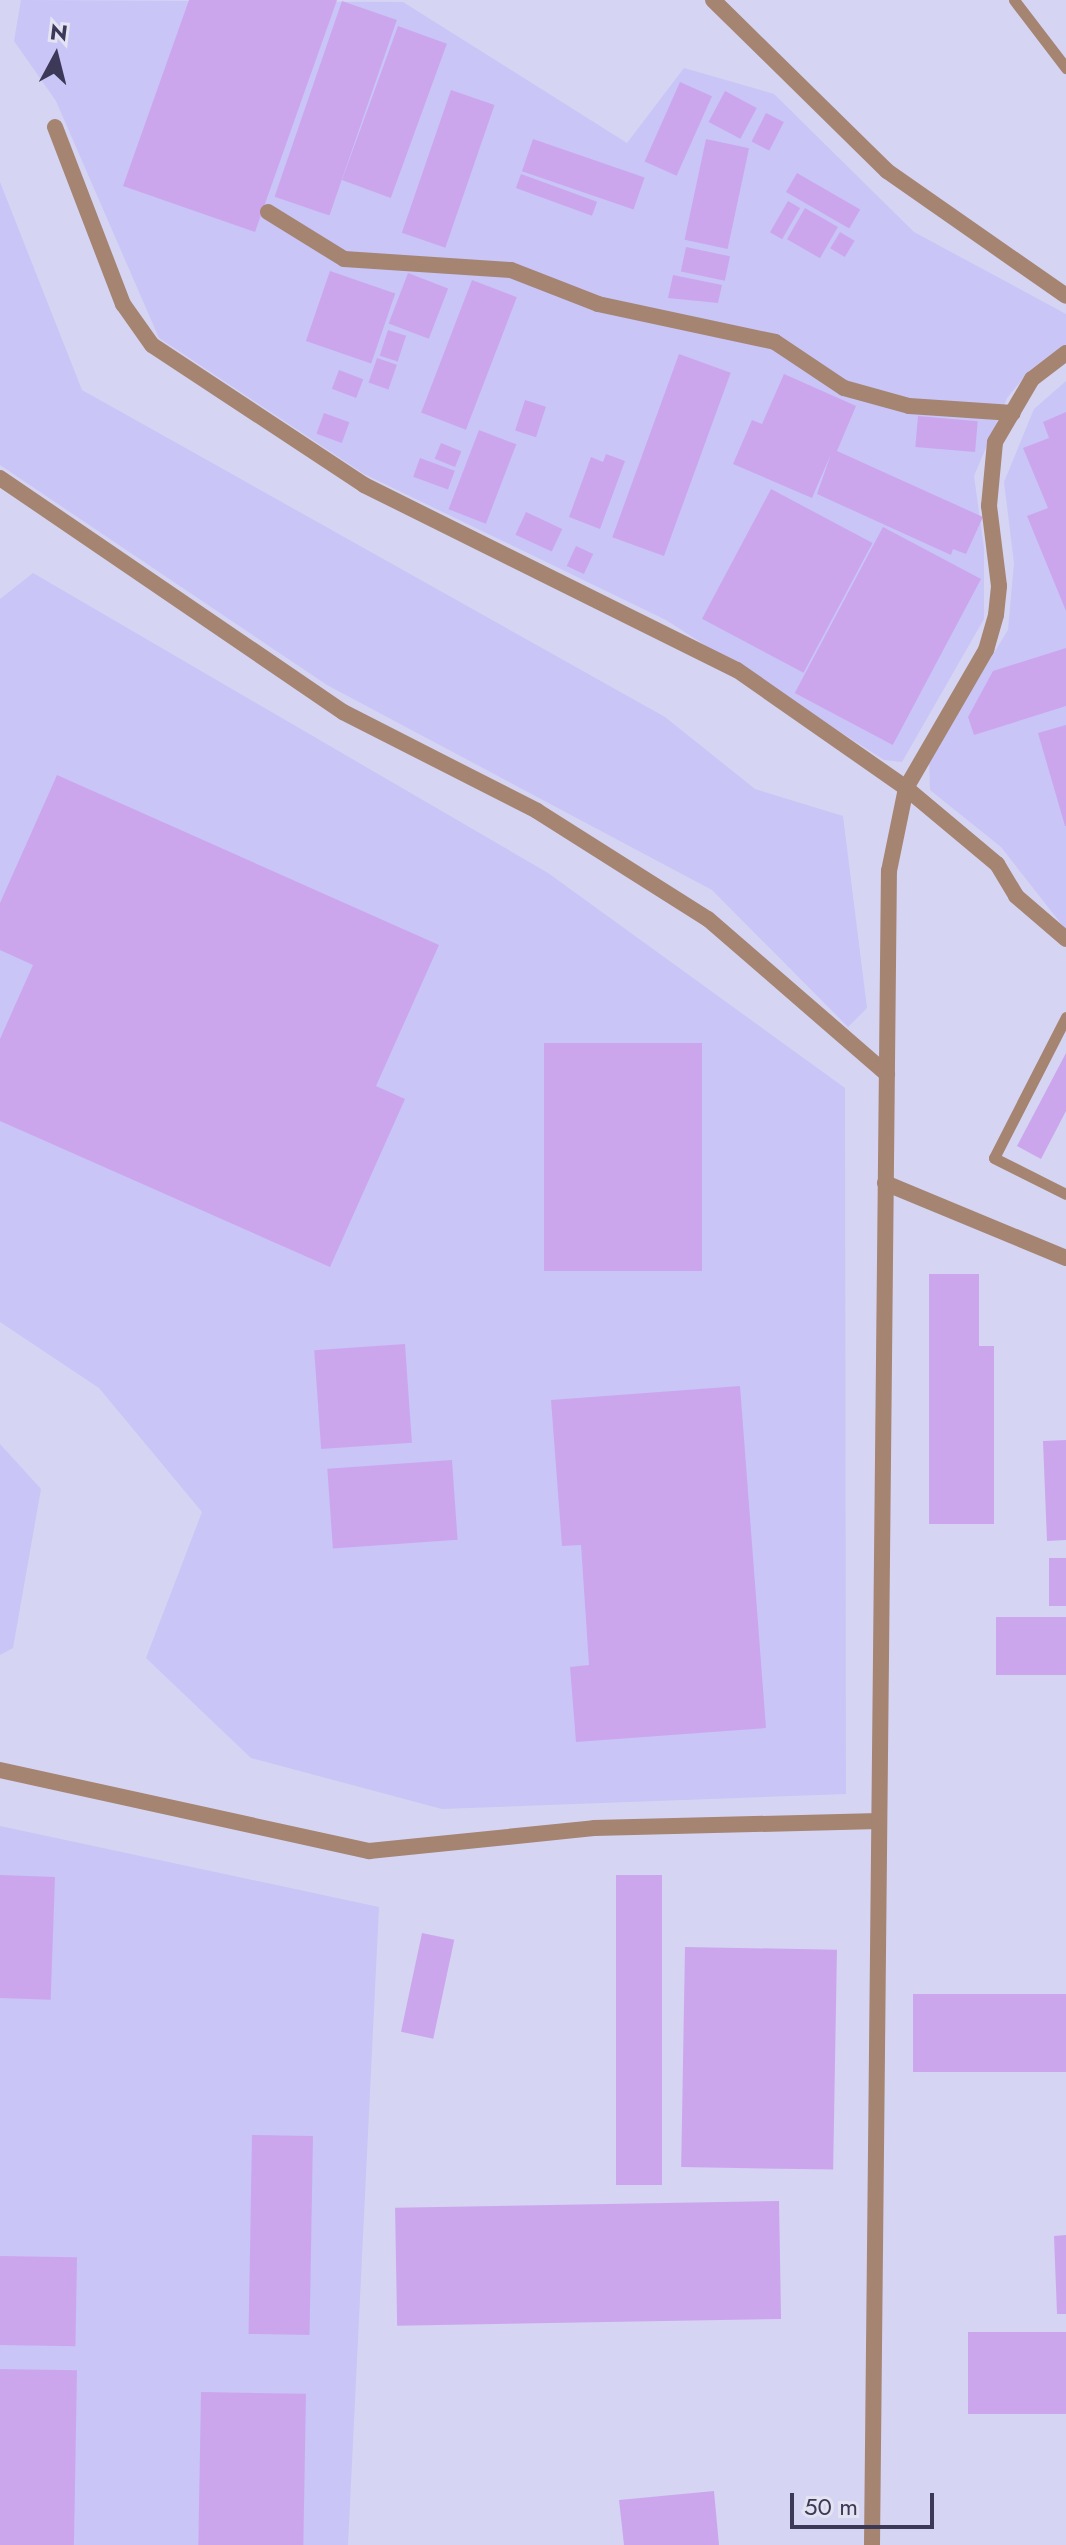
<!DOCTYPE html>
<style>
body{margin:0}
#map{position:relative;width:1066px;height:2545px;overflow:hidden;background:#d6d4f3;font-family:Jost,sans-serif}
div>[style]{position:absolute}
.built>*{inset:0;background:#c9c5f7}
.building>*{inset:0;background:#cca6ed;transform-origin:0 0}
.service>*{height:11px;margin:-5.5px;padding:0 5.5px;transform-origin:5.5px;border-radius:5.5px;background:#a58472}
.minor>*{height:16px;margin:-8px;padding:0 8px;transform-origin:8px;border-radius:8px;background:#a58472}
.tertiary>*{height:16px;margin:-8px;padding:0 8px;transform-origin:8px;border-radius:8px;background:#a58472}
span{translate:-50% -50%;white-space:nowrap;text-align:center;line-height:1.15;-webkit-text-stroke:7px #e4e3f2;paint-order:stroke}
.north{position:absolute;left:16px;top:16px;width:80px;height:80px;-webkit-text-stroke:6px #e4e3f2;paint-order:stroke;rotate:7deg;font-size:22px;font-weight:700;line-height:32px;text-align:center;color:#3c3858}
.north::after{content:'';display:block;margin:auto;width:28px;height:36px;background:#3c3858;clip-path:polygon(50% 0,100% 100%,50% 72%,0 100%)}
.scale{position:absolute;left:790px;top:2493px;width:144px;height:36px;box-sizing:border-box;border:4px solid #3c3858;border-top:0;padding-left:10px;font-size:24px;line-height:28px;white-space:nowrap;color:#3c3858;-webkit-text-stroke:6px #e4e3f2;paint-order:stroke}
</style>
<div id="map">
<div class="built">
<i style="clip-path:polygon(21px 0,403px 2px,627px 143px,684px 68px,774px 94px,914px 232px,1066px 314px,1066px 344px,1029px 371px,1007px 398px,974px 476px,984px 548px,984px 619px,902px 762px,884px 760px,666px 620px,364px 474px,159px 338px,56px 101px,14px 41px)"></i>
<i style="clip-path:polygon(0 182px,82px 390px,665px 717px,755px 789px,843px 816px,867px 1008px,848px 1027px,712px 890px,327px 685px,0 465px)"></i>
<i style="clip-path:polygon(1066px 381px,1066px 930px,1001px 847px,930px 790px,929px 759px,1008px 630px,1014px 563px,1004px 482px,1034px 409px)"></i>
<i style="clip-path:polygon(33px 573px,548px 873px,845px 1088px,846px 1794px,442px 1809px,251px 1758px,146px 1658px,202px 1512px,99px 1388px,0 1322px,0 599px)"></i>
<i style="clip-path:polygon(0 1444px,41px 1489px,13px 1648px,0 1655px)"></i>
<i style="clip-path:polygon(0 1826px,379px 1907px,348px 2545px,0 2545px)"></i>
</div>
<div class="building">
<i style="clip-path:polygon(189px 0,337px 0,255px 232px,123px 186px)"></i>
<i style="left:342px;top:1px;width:58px;height:207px;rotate:19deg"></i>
<i style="left:398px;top:26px;width:52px;height:164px;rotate:20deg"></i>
<i style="left:680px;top:82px;width:35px;height:87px;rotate:24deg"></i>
<i style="left:451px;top:90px;width:46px;height:151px;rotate:19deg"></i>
<i style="left:725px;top:91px;width:36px;height:35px;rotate:28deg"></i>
<i style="left:766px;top:113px;width:20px;height:32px;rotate:27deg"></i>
<i style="left:533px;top:139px;width:118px;height:34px;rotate:19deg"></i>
<i style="left:706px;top:139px;width:44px;height:103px;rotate:12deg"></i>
<i style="left:797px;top:173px;width:73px;height:22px;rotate:30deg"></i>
<i style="left:521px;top:174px;width:81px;height:15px;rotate:20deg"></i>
<i style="left:788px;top:201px;width:14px;height:36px;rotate:30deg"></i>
<i style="left:805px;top:208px;width:38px;height:36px;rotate:30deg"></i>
<i style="left:840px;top:232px;width:17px;height:19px;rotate:31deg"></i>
<i style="left:686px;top:247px;width:45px;height:25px;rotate:12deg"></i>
<i style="left:330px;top:271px;width:69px;height:74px;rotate:19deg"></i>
<i style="left:408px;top:273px;width:43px;height:54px;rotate:21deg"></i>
<i style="clip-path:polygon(673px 275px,722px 285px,718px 303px,668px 298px)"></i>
<i style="left:472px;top:280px;width:48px;height:142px;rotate:21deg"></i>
<i style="left:388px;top:330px;width:19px;height:27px;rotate:18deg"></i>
<i style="left:679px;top:354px;width:55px;height:195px;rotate:20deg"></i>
<i style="left:377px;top:358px;width:21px;height:26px;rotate:19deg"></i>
<i style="left:339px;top:370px;width:26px;height:20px;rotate:21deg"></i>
<i style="clip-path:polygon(784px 374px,856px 406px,837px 451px,983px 517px,966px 554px,953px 549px,951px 555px,817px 494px,831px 454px,812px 498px,733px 464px,752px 420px,762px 424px)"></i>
<i style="left:525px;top:400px;width:22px;height:32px;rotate:18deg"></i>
<i style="clip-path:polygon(1066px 412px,1066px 611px,1027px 516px,1048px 508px,1023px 448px,1049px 438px,1043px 422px)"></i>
<i style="left:324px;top:413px;width:27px;height:22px;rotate:20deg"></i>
<i style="left:918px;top:416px;width:60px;height:31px;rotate:5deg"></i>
<i style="left:479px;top:430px;width:40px;height:85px;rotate:21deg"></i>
<i style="left:441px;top:443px;width:22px;height:17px;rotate:22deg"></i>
<i style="clip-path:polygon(606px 454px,625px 461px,600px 529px,569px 517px,591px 457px,603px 462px)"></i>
<i style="left:420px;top:458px;width:37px;height:20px;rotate:20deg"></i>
<i style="left:771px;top:489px;width:115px;height:147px;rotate:28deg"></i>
<i style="left:526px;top:512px;width:40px;height:25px;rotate:25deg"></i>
<i style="left:883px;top:527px;width:111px;height:188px;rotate:28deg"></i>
<i style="left:576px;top:546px;width:19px;height:22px;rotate:25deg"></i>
<i style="clip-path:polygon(1066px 648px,1066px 706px,974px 735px,968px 717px,993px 671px)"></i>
<i style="clip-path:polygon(1066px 725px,1066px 826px,1065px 826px,1038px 733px)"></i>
<i style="clip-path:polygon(57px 775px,439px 945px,376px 1086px,405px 1099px,330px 1267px,0 1121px,0 1039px,33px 965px,0 950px,0 903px)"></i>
<i style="left:544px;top:1043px;width:158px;height:228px"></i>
<i style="clip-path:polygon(1066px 1053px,1066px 1111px,1041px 1159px,1017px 1146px)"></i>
<i style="clip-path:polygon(929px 1274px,979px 1274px,979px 1346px,994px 1346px,994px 1524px,929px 1524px)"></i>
<i style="left:405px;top:1344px;width:99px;height:91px;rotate:86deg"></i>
<i style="clip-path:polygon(740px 1386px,766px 1728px,576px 1742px,570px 1667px,589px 1665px,581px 1545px,562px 1546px,551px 1400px)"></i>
<i style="clip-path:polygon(1066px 1440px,1066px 1540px,1047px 1541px,1043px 1441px)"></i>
<i style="left:452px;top:1460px;width:80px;height:125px;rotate:86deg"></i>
<i style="left:1066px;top:1558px;width:48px;height:17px;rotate:90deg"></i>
<i style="left:1066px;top:1617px;width:58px;height:70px;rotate:90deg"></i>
<i style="left:0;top:1875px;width:55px;height:123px;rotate:2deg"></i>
<i style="left:616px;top:1875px;width:46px;height:310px"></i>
<i style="left:422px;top:1933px;width:33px;height:101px;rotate:12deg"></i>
<i style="left:685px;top:1947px;width:152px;height:220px;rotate:1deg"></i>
<i style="left:913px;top:1994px;width:153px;height:78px"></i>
<i style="left:252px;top:2135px;width:61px;height:199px;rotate:1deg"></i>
<i style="left:779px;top:2201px;width:118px;height:384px;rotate:89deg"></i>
<i style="clip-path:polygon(1066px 2235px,1066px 2314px,1057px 2314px,1054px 2236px)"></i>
<i style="left:0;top:2256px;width:77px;height:89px;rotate:1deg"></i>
<i style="left:1066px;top:2332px;width:82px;height:98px;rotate:90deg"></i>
<i style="left:0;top:2369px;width:77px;height:176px;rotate:1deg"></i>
<i style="left:201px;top:2392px;width:105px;height:153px;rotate:1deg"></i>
<i style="clip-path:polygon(714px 2491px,719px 2545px,624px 2545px,619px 2500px)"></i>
</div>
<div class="service">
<i style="left:1014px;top:0;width:86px;rotate:52.6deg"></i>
<i style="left:1066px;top:1017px;width:158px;rotate:117.1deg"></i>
<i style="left:994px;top:1158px;width:80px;rotate:26.6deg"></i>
</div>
<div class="minor">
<i style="left:713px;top:0;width:244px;rotate:44.5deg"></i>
<i style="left:887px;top:171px;width:218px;rotate:34.9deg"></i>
<i style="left:55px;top:127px;width:190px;rotate:69deg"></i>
<i style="left:123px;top:304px;width:50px;rotate:54.7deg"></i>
<i style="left:152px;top:345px;width:254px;rotate:33.4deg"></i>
<i style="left:364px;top:485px;width:416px;rotate:26.4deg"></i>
<i style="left:737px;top:670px;width:206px;rotate:34.9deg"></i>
<i style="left:268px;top:212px;width:89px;rotate:31.7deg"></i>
<i style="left:344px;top:259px;width:167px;rotate:3.8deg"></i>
<i style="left:511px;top:270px;width:93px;rotate:21.3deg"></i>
<i style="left:598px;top:304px;width:181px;rotate:12.1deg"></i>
<i style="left:775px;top:342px;width:83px;rotate:33.7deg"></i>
<i style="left:844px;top:388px;width:67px;rotate:15.5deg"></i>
<i style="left:909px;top:406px;width:104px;rotate:3.9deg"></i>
<i style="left:0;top:478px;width:415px;rotate:34.3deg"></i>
<i style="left:343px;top:712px;width:218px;rotate:27deg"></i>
<i style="left:537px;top:811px;width:202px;rotate:32.3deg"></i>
<i style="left:708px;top:919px;width:237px;rotate:40.9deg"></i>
<i style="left:885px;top:1183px;width:196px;rotate:22.5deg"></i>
<i style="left:0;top:1770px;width:378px;rotate:12.4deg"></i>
<i style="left:369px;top:1851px;width:226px;rotate:-5.8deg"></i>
<i style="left:594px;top:1828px;width:285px;rotate:-1.4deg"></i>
</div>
<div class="tertiary">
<i style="left:906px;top:788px;width:119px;rotate:39.9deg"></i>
<i style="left:997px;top:864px;width:37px;rotate:59deg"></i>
<i style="left:1016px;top:896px;width:66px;rotate:40.7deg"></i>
<i style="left:872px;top:2545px;width:1674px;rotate:-89.42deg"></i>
<i style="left:889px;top:871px;width:85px;rotate:-78.4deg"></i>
<i style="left:906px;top:788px;width:160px;rotate:-59.9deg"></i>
<i style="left:986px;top:650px;width:36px;rotate:-74deg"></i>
<i style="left:996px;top:615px;width:29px;rotate:-84deg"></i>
<i style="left:999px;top:586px;width:81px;rotate:-97.1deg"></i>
<i style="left:989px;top:506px;width:64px;rotate:-84.6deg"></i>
<i style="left:995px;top:442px;width:73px;rotate:-59.6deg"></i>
<i style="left:1032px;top:379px;width:43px;rotate:-37.4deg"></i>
</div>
<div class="north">N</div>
<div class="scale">50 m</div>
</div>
